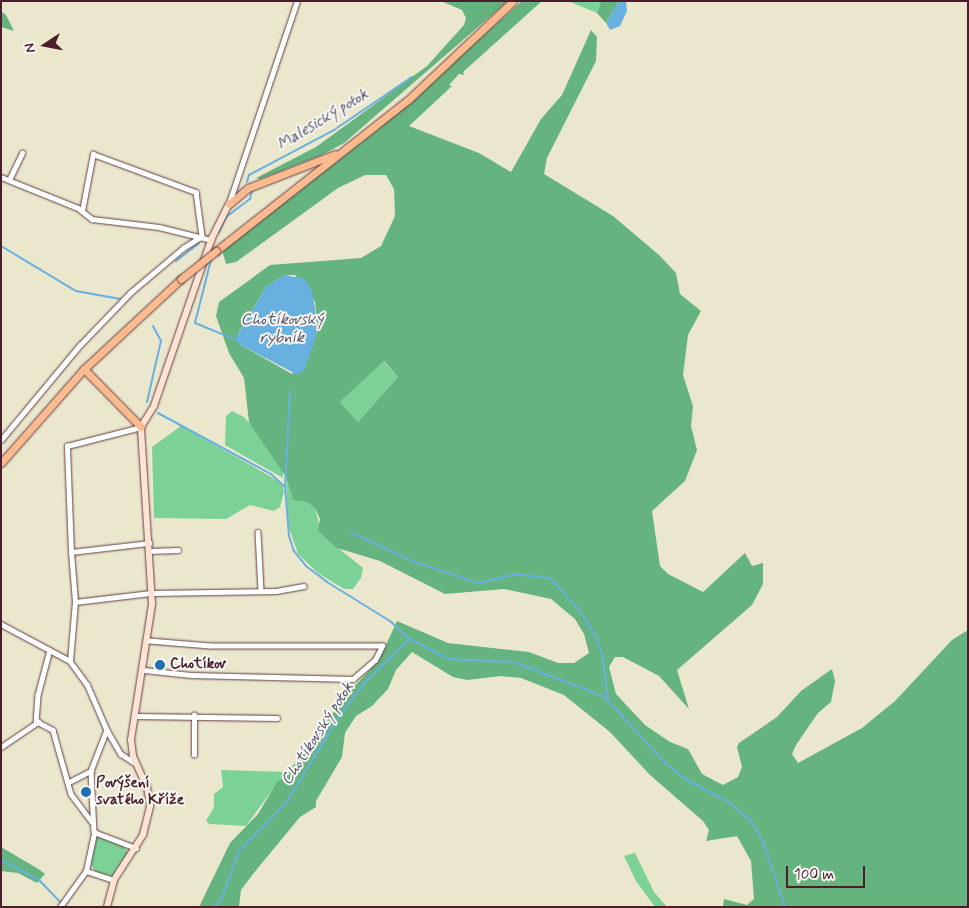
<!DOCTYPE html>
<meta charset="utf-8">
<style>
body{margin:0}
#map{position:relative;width:969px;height:908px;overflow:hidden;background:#ebe7cd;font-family:Mynerve,sans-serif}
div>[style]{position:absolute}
.green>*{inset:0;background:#7cd296}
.forest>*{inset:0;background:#65b47f}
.water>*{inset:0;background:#68b0df}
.stream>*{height:2px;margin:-1px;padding:0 1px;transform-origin:1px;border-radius:1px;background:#68b0df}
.roads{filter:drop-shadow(0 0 1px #623d43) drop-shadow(0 0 1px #623d43)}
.street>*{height:4.5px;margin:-2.25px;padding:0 2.25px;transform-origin:2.25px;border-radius:2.25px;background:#fff}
.secondary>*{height:5.5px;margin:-2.75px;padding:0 2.75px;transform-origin:2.75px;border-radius:2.75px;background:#fee3d2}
.primary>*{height:7px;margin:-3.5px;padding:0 3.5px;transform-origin:3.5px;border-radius:3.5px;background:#fcba8e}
.bridges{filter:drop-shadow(0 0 1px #623d43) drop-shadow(0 0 1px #623d43)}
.primary-bridge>*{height:7px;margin:-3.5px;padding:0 3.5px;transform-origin:3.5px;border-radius:3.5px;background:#fcba8e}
.dots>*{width:14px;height:14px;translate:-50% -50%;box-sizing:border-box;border:2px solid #f6f6f2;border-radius:50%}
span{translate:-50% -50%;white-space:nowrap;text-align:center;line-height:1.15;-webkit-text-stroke:4px #f6f6f2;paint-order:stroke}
.poi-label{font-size:15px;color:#4a1f2b;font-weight:700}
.left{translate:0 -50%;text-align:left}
.water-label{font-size:16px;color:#54526a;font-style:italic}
.frame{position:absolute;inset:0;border:2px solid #4a1f2b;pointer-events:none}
.north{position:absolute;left:20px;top:20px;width:50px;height:50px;-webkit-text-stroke:4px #f6f6f2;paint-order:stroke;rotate:259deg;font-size:14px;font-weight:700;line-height:20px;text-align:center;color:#4a1f2b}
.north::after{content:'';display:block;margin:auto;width:18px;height:22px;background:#4a1f2b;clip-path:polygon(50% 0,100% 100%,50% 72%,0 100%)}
.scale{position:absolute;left:786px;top:866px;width:79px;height:22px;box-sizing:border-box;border:2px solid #4a1f2b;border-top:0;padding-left:6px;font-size:15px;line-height:18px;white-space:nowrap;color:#4a1f2b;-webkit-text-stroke:4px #f6f6f2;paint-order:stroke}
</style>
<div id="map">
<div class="green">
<i style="clip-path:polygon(568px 1px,601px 1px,597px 13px)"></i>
<i style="clip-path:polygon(383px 361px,398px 377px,358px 422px,340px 402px)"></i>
<i style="clip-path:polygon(232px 411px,244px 417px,259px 434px,283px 471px,283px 478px,225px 445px,226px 416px)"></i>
<i style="clip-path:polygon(181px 426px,282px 483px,284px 492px,280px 507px,274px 511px,250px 505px,226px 519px,154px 518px,152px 447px)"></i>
<i style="clip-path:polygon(286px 477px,293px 500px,306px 502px,315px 508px,322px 535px,363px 568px,361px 578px,353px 589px,344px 589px,318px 573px,298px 554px,288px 525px)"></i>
<i style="clip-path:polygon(221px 770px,289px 772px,289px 775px,273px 789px,246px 826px,209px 824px,206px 821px,214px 807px,214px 794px,223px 787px)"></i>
<i style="clip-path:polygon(98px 836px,123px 846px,128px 852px,112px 876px,96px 872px,90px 864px,94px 839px)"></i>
<i style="clip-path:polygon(635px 853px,654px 892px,667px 907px,655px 907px,636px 881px,624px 856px)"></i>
</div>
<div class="forest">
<i style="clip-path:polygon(441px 1px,508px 1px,344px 143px,322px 155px,260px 179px,256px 178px,316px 147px,427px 66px,464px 25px,466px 18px,462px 10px)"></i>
<i style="clip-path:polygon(evenodd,522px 1px,542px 1px,463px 72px,464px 75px,459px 74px,449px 85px,452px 86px,409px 126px,479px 153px,511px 172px,541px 119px,562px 95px,591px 30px,597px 37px,596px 61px,547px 158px,544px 174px,613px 216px,659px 255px,676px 273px,680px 294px,701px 311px,688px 335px,683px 375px,693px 406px,691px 426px,697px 450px,685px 481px,652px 511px,660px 566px,668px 574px,703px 592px,745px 553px,752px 566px,763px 563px,763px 584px,752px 605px,677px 670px,689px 709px,659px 676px,623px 657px,615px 657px,609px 667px,616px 694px,645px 725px,670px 742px,688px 749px,702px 774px,723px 785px,738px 777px,742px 767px,737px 747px,739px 743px,777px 717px,801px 691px,832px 669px,835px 681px,831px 702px,818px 713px,796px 745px,792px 754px,798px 763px,862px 728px,895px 701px,952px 640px,968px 630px,968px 907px,723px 907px,724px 899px,747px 905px,754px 899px,751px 861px,737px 836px,706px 841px,709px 830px,703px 821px,650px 775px,610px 732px,564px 695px,521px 678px,501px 676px,467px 680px,453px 677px,412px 652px,396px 670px,388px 689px,372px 706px,356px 716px,345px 733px,342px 757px,316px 801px,316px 807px,300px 817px,253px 874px,241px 890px,239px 907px,199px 907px,230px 843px,258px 814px,277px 782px,289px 775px,288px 772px,350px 691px,379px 660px,397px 621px,448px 643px,529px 652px,558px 663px,574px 663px,589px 653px,584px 634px,575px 619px,551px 599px,504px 589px,445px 594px,380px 561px,337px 548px,322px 535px,318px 530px,320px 519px,315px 508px,306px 502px,293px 500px,286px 477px,249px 422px,244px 378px,229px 353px,216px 316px,219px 302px,270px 265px,361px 258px,381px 246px,395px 216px,394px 189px,386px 175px,365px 175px,338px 188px,236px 262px,226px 264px,222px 250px,375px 132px,522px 1px,285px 275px,295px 275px,315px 302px,317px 320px,316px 337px,292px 374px,239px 344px,238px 334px,266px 287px,285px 275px,522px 1px,384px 361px,398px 377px,358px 422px,340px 402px,384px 361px)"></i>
<i style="clip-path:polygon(601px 1px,619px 1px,606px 23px,597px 13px)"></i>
<i style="clip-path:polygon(1px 11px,6px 15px,14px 31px,1px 27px)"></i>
<i style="clip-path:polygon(1px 847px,40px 870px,45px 874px,37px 883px,18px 873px,1px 871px)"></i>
</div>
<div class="water">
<i style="clip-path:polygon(619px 1px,626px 2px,627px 11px,620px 26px,610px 30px,606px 23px)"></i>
<i style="clip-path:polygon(285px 275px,305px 279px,312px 291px,317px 320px,316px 337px,304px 370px,298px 375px,239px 344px,236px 338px,266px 287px)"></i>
</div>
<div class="stream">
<i style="left:247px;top:182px;width:7px;rotate:-74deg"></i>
<i style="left:249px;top:175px;width:96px;rotate:-27.9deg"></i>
<i style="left:334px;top:130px;width:94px;rotate:-34.2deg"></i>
<i style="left:219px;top:232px;width:17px;rotate:-65deg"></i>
<i style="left:226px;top:217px;width:30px;rotate:-37deg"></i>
<i style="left:250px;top:199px;width:9px;rotate:-77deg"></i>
<i style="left:1px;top:246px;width:87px;rotate:31deg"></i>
<i style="left:76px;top:291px;width:45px;rotate:10.3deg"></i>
<i style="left:211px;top:260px;width:65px;rotate:104.3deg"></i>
<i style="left:195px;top:323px;width:48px;rotate:22.2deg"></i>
<i style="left:176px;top:261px;width:29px;rotate:-38deg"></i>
<i style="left:290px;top:392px;width:95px;rotate:93deg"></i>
<i style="left:285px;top:487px;width:49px;rotate:85.3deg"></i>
<i style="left:289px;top:536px;width:16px;rotate:72deg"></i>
<i style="left:294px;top:551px;width:19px;rotate:51deg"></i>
<i style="left:306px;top:566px;width:26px;rotate:37deg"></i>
<i style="left:327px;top:582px;width:74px;rotate:31.8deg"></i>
<i style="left:390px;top:621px;width:25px;rotate:43deg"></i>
<i style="left:408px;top:638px;width:45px;rotate:27.7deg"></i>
<i style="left:448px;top:659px;width:66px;rotate:2.6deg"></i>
<i style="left:514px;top:662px;width:97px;rotate:21deg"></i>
<i style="left:605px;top:697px;width:88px;rotate:47.8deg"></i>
<i style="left:664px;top:762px;width:29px;rotate:38deg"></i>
<i style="left:687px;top:780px;width:47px;rotate:27.6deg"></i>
<i style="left:729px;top:802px;width:28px;rotate:41deg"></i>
<i style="left:750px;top:820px;width:22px;rotate:58deg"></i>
<i style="left:762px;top:839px;width:72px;rotate:71.3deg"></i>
<i style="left:147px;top:402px;width:63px;rotate:-77.1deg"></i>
<i style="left:161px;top:341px;width:17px;rotate:-118deg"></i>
<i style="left:158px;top:413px;width:128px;rotate:28.4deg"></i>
<i style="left:271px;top:474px;width:19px;rotate:43deg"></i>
<i style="left:350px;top:532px;width:66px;rotate:25deg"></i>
<i style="left:410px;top:560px;width:72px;rotate:18.7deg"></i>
<i style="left:478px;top:583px;width:39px;rotate:-13deg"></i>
<i style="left:516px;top:574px;width:34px;rotate:7deg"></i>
<i style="left:550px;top:578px;width:43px;rotate:47.8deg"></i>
<i style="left:579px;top:610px;width:30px;rotate:57deg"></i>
<i style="left:595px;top:635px;width:19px;rotate:69deg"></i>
<i style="left:602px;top:653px;width:46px;rotate:82.6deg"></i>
<i style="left:1px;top:860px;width:43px;rotate:27.8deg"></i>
<i style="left:39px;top:880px;width:37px;rotate:46deg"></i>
<i style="left:215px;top:907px;width:12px;rotate:-55deg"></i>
<i style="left:222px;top:897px;width:49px;rotate:-69.7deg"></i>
<i style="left:239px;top:851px;width:67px;rotate:-45.6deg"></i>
<i style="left:286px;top:803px;width:100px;rotate:-58.5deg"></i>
<i style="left:338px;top:718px;width:46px;rotate:-52.9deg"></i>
<i style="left:366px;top:681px;width:61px;rotate:-43.7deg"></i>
</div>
<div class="roads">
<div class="street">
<i style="left:1px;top:177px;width:83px;rotate:21.9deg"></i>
<i style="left:78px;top:208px;width:18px;rotate:38deg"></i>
<i style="left:92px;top:219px;width:67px;rotate:6.8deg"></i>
<i style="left:159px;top:227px;width:54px;rotate:14deg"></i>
<i style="left:9px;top:180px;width:30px;rotate:-64deg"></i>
<i style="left:229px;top:203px;width:213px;rotate:-71.4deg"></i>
<i style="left:82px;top:211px;width:58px;rotate:-79.1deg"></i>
<i style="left:93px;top:154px;width:110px;rotate:20.3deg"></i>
<i style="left:196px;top:192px;width:44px;rotate:82.2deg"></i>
<i style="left:1px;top:440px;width:124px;rotate:-50.3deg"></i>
<i style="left:80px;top:345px;width:72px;rotate:-46.1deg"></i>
<i style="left:130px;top:293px;width:70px;rotate:-40.3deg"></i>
<i style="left:183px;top:248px;width:22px;rotate:-32deg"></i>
<i style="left:258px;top:532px;width:59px;rotate:87.1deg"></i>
<i style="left:149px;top:551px;width:29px;rotate:-2deg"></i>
<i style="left:71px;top:552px;width:106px;rotate:-92.2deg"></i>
<i style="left:67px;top:446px;width:76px;rotate:-14.4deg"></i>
<i style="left:75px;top:602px;width:78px;rotate:-6.7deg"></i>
<i style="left:152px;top:593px;width:124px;rotate:-0.9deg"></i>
<i style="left:276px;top:591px;width:28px;rotate:-10deg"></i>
<i style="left:1px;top:624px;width:78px;rotate:28.2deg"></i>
<i style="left:70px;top:661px;width:29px;rotate:54deg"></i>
<i style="left:87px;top:684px;width:50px;rotate:66.5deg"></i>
<i style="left:107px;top:730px;width:44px;rotate:111.3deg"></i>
<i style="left:91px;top:771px;width:61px;rotate:87.2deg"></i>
<i style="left:94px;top:832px;width:45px;rotate:20.9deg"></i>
<i style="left:50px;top:650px;width:47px;rotate:104.9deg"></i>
<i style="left:38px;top:695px;width:26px;rotate:94deg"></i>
<i style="left:36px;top:721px;width:19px;rotate:28deg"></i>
<i style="left:53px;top:730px;width:66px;rotate:74.3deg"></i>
<i style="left:71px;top:794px;width:34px;rotate:53deg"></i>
<i style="left:70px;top:661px;width:59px;rotate:-85.2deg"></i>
<i style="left:75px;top:602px;width:50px;rotate:-94.6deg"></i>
<i style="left:71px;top:552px;width:79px;rotate:-6.6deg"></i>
<i style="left:144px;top:670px;width:47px;rotate:6.1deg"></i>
<i style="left:191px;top:675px;width:162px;rotate:1.4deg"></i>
<i style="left:353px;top:679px;width:29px;rotate:-41deg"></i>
<i style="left:375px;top:660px;width:16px;rotate:-63deg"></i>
<i style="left:382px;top:646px;width:172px;rotate:180deg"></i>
<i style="left:210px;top:646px;width:61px;rotate:-175.3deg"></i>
<i style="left:135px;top:716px;width:142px;rotate:0.8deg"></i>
<i style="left:107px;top:730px;width:28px;rotate:60deg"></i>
<i style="left:121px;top:754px;width:17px;rotate:33deg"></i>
<i style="left:1px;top:747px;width:45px;rotate:-34deg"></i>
<i style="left:194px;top:755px;width:40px;rotate:-90deg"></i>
<i style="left:69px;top:782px;width:25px;rotate:-27deg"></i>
<i style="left:86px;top:871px;width:29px;rotate:18deg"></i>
<i style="left:60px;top:907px;width:44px;rotate:-54.2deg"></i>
<i style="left:86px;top:871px;width:40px;rotate:-78deg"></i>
</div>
<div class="secondary">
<i style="left:107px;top:907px;width:28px;rotate:-75deg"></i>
<i style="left:114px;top:880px;width:54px;rotate:-57.2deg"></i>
<i style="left:143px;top:835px;width:30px;rotate:-76deg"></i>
<i style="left:150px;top:806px;width:18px;rotate:-99deg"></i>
<i style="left:147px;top:788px;width:35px;rotate:-114deg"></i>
<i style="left:133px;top:756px;width:16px;rotate:-97deg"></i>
<i style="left:131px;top:740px;width:138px;rotate:-81.2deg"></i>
<i style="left:152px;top:604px;width:177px;rotate:-93.6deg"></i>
<i style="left:141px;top:427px;width:25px;rotate:-58deg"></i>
<i style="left:154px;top:406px;width:176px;rotate:-71deg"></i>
<i style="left:211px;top:240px;width:40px;rotate:-63.4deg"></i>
</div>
<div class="primary">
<i style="left:229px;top:204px;width:25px;rotate:-40deg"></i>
<i style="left:248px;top:188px;width:93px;rotate:-21.3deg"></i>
<i style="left:216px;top:251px;width:244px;rotate:-38.2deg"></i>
<i style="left:408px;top:100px;width:144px;rotate:-43.3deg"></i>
<i style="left:84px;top:369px;width:81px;rotate:45.5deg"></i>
<i style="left:1px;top:463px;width:125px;rotate:-48.6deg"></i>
<i style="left:84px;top:369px;width:132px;rotate:-42.9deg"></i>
</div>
</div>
<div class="bridges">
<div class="primary-bridge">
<i style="left:181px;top:279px;width:45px;rotate:-38.7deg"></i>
</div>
</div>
<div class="dots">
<i style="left:160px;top:665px;background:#1f6fb2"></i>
<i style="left:86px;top:792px;background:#1f6fb2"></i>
</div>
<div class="poi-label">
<span class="left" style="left:170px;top:665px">Chotíkov</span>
<span class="left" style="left:96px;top:792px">Povýšení<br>svatého Kříže</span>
</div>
<div class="water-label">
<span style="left:323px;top:120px;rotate:-31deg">Malesický potok</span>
<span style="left:282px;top:329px">Chotíkovský<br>rybník</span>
<span style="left:318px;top:734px;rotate:-57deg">Chotíkovský potok</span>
</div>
<div class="frame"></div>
<div class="north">N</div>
<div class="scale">100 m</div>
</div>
